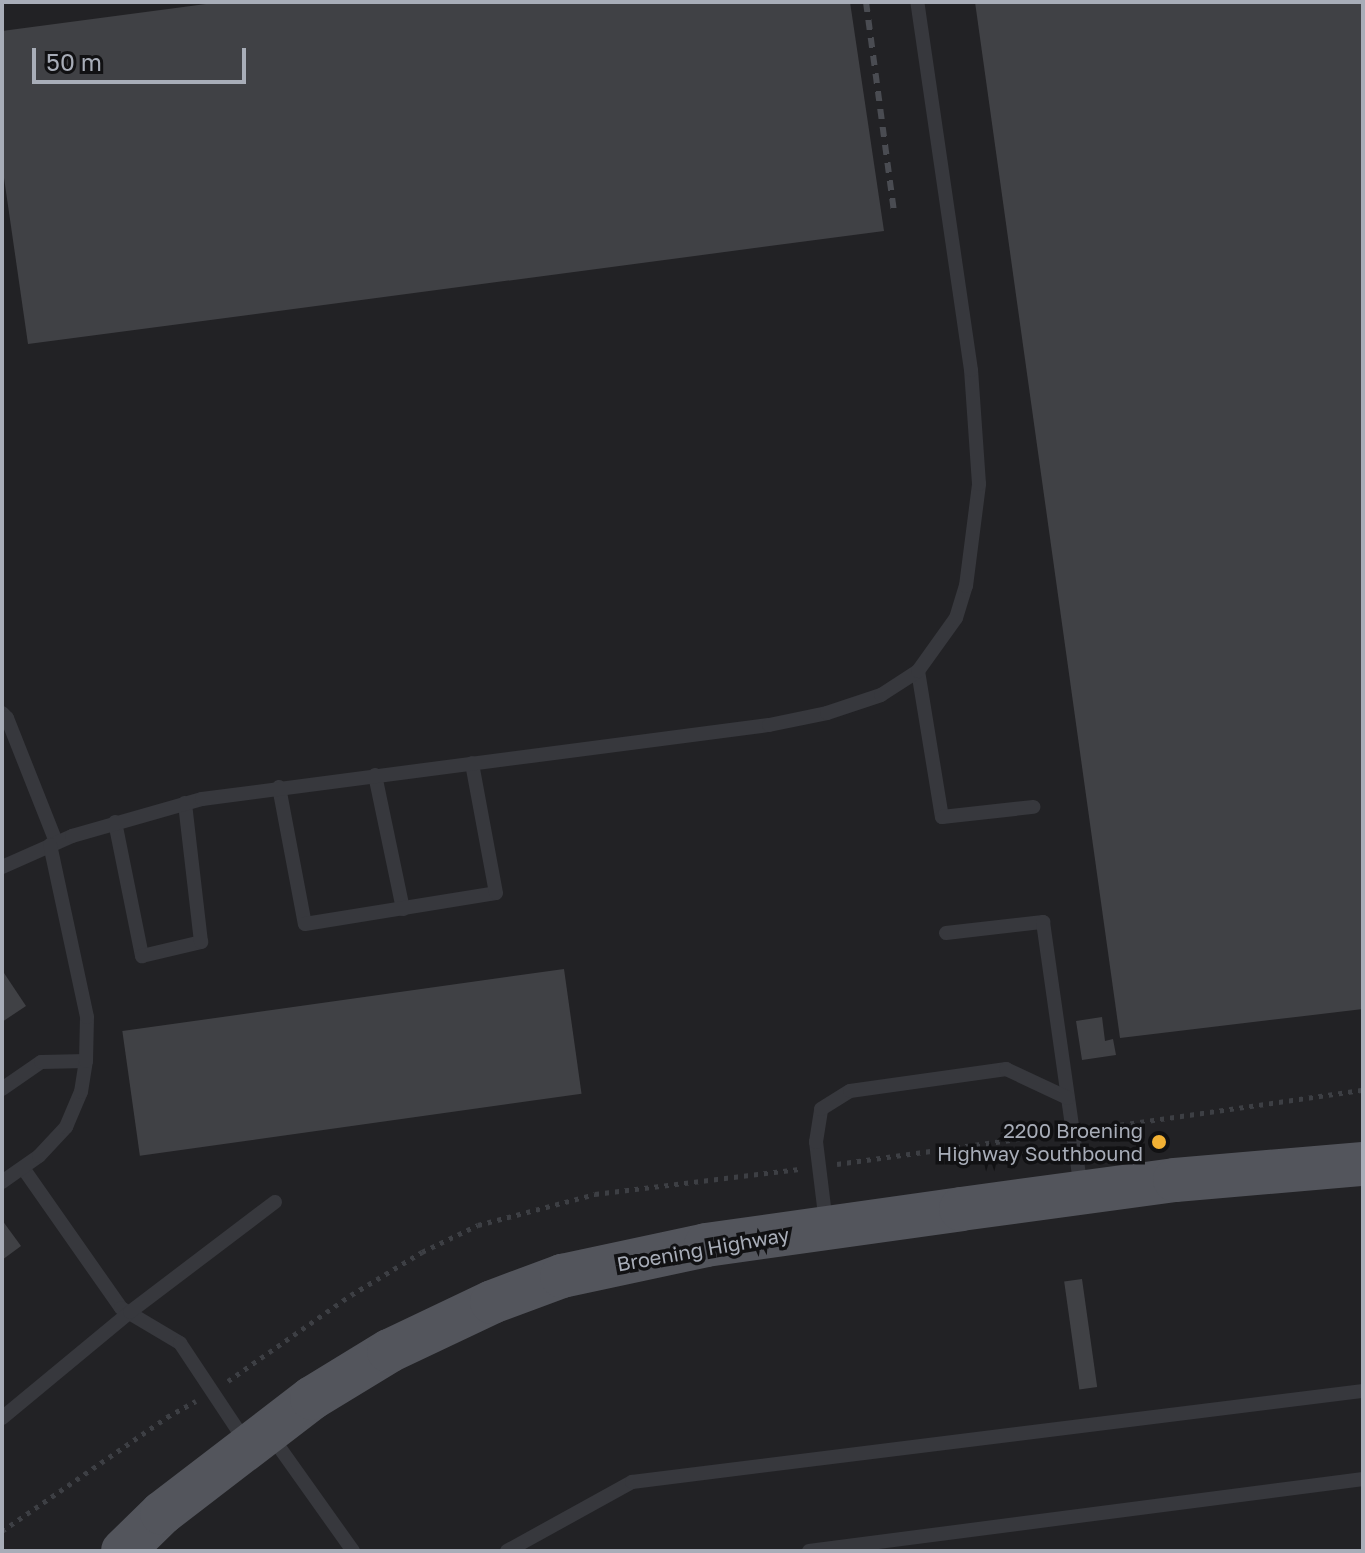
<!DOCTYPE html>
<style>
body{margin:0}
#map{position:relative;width:1365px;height:1553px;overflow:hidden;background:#161618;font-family:"Golos Text",sans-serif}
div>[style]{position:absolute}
.built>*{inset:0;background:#222225;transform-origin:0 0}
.building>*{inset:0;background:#404145;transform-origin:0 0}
.path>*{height:5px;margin-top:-2.5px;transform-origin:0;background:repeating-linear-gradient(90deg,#3d3f44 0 4px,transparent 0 10px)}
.lane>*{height:14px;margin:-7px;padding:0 7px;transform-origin:7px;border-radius:7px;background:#37383d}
.primary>*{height:44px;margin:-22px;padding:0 22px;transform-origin:22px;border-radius:22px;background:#53555c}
.rail>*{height:6px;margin-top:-3px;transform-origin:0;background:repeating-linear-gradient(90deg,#4a4c52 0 10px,transparent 0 18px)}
.dots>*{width:22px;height:22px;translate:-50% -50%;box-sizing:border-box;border:4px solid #111113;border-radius:50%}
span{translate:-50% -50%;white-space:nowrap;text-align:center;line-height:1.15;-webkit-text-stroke:7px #111113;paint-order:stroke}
.poi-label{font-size:20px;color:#a8adb8}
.right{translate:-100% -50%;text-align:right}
.street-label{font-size:20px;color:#a8adb8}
.frame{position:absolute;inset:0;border:4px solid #a8adb8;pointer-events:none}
.scale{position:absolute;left:32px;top:48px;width:214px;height:36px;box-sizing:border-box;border:4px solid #a8adb8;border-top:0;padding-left:10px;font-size:24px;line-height:28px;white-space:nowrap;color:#a8adb8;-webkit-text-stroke:6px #111113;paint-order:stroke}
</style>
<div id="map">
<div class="built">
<i style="left:2px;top:2px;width:1361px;height:1549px"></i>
</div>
<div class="building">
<i style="clip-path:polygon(221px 2px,850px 2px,884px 231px,28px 344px,2px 164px,2px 31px)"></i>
<i style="clip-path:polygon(975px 2px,1363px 2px,1363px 1009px,1120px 1038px)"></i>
<i style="left:564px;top:969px;width:126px;height:446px;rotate:82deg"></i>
<i style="clip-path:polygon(2px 970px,26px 1006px,2px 1022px)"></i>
<i style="clip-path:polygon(1102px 1017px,1105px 1041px,1113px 1039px,1116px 1055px,1082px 1060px,1076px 1021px)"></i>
<i style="clip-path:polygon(2px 1220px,21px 1246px,2px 1260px)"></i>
<i style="left:1082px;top:1279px;width:109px;height:18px;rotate:82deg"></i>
</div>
<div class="path">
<i style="left:1091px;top:1129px;width:275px;rotate:-8.2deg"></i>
<i style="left:837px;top:1164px;width:218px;rotate:-7.9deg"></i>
<i style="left:228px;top:1381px;width:150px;rotate:-35deg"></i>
<i style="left:351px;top:1295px;width:83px;rotate:-31.2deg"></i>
<i style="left:422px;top:1252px;width:62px;rotate:-25.7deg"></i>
<i style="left:478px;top:1225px;width:121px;rotate:-14.8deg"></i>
<i style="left:595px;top:1194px;width:206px;rotate:-7deg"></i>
<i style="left:2px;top:1531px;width:201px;rotate:-34.6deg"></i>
<i style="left:167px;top:1417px;width:33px;rotate:-29deg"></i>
</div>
<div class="lane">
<i style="left:918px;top:671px;width:148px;rotate:80.7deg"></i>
<i style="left:942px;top:817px;width:92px;rotate:-6.3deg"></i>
<i style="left:2px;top:713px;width:7px;rotate:45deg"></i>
<i style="left:7px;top:718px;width:133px;rotate:68.4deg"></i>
<i style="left:375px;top:775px;width:137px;rotate:78.2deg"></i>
<i style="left:279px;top:787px;width:139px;rotate:79.3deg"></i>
<i style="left:305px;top:924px;width:193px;rotate:-9.2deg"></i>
<i style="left:496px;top:893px;width:132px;rotate:-100.5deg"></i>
<i style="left:115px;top:822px;width:137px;rotate:78.6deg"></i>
<i style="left:142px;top:956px;width:61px;rotate:-13.3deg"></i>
<i style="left:201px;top:942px;width:140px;rotate:-96.6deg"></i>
<i style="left:2px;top:867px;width:77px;rotate:-23.9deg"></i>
<i style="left:72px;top:836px;width:135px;rotate:-15.9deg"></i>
<i style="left:202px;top:799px;width:572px;rotate:-7.44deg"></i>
<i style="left:769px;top:725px;width:59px;rotate:-11.7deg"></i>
<i style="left:827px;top:713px;width:57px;rotate:-18.4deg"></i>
<i style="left:881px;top:695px;width:44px;rotate:-33deg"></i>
<i style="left:918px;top:671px;width:65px;rotate:-54.4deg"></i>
<i style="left:956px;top:618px;width:34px;rotate:-73deg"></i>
<i style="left:966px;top:586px;width:103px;rotate:-82.7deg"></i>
<i style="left:979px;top:484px;width:114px;rotate:-94deg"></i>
<i style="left:971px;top:370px;width:372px;rotate:-98.3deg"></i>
<i style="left:946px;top:933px;width:98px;rotate:-6.5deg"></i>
<i style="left:1043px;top:922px;width:270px;rotate:81.9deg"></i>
<i style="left:2px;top:1089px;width:47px;rotate:-34.7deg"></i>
<i style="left:41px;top:1062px;width:45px;rotate:-1.3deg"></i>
<i style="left:23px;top:1168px;width:171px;rotate:55deg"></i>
<i style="left:121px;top:1308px;width:69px;rotate:30.7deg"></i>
<i style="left:180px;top:1343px;width:121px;rotate:56.4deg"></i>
<i style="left:2px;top:1182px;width:45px;rotate:-35.1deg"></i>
<i style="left:39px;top:1156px;width:40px;rotate:-47deg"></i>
<i style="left:66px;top:1127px;width:38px;rotate:-67deg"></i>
<i style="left:81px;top:1092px;width:31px;rotate:-81deg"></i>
<i style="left:86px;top:1061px;width:44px;rotate:-88.7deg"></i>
<i style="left:87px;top:1017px;width:176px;rotate:-102.1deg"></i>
<i style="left:826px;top:1223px;width:82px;rotate:-97deg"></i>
<i style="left:816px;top:1142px;width:33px;rotate:-81deg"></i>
<i style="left:821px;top:1109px;width:34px;rotate:-32deg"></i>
<i style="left:850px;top:1091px;width:158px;rotate:-8deg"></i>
<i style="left:1006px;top:1069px;width:68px;rotate:25.1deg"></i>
<i style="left:2px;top:1418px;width:166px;rotate:-39.6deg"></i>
<i style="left:130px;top:1312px;width:182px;rotate:-37.2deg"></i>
<i style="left:272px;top:1437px;width:140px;rotate:54.6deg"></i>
<i style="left:507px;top:1551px;width:143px;rotate:-28.9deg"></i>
<i style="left:632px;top:1482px;width:737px;rotate:-7.1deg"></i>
<i style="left:809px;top:1551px;width:559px;rotate:-7.4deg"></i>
</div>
<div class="primary">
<i style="left:123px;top:1551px;width:54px;rotate:-44.3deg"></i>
<i style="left:162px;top:1513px;width:189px;rotate:-37.5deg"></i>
<i style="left:312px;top:1398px;width:90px;rotate:-31.4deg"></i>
<i style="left:389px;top:1351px;width:114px;rotate:-25.4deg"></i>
<i style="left:492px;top:1302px;width:75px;rotate:-20.4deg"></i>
<i style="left:562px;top:1276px;width:147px;rotate:-12.1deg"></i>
<i style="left:706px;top:1245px;width:258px;rotate:-8deg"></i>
<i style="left:961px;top:1209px;width:216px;rotate:-7.7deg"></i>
<i style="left:1175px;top:1180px;width:189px;rotate:-4.9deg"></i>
</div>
<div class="rail">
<i style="left:866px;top:2px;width:211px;rotate:82.4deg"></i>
</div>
<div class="dots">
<i style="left:1159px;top:1142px;background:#f2b134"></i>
</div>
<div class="poi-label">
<span class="right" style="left:1143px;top:1142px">2200 Broening<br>Highway Southbound</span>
</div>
<div class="street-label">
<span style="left:703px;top:1249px;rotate:-10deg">Broening Highway</span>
</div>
<div class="frame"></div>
<div class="scale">50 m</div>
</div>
